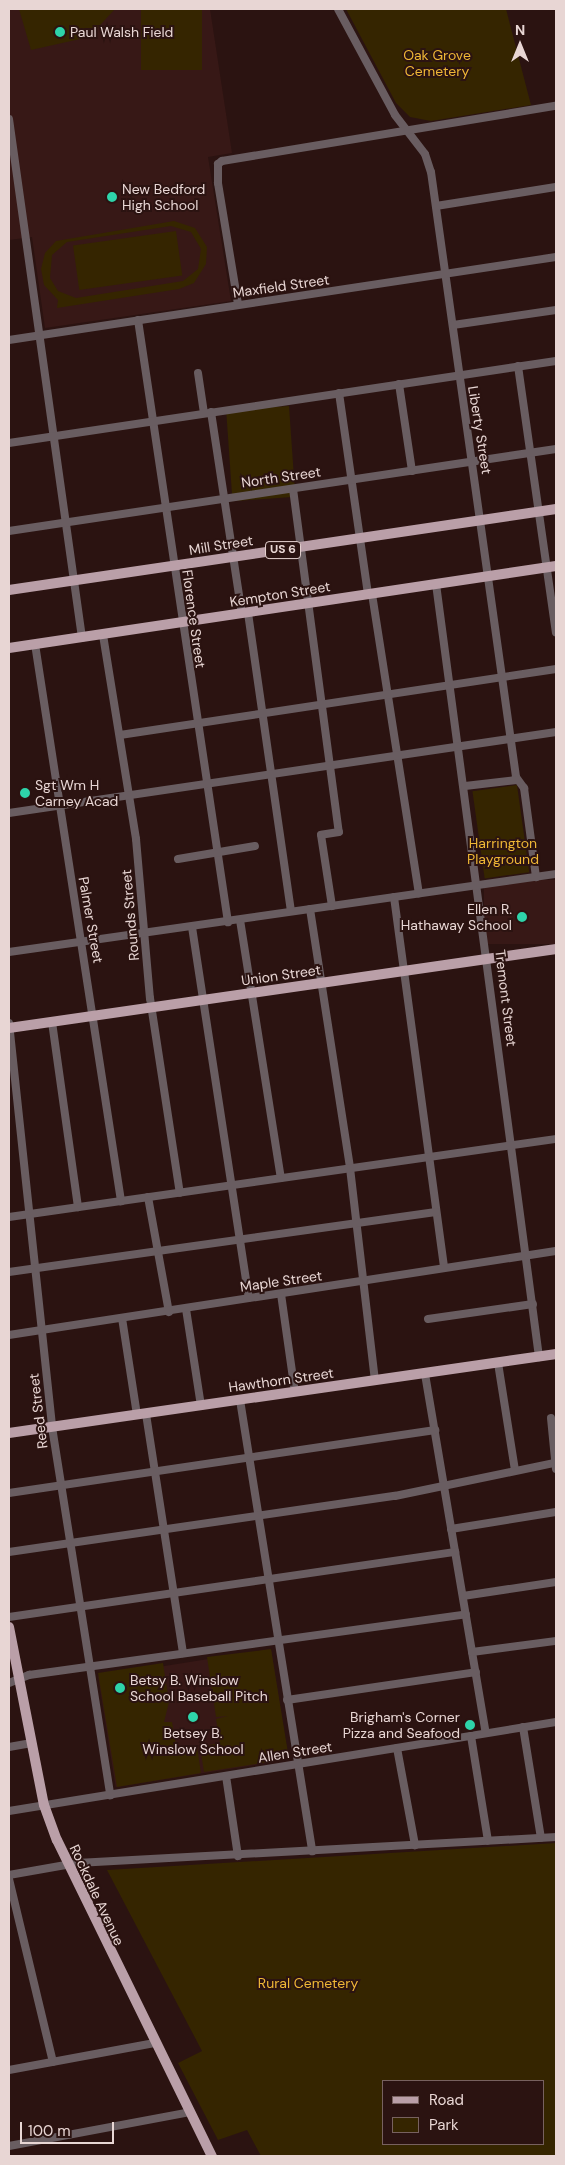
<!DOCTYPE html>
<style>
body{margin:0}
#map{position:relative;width:565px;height:2165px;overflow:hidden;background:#2b1311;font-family:"DM Sans",sans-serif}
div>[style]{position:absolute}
.built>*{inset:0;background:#371816;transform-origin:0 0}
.green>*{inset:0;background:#352500;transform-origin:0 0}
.minor>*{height:8px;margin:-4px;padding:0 4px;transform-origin:4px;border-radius:4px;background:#695d61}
.major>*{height:10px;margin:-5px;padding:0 5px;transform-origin:5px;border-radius:5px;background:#ba9fa8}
.dots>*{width:14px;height:14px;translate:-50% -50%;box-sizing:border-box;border:2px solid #2b1311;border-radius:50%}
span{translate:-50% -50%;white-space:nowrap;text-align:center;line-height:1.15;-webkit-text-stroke:4px #2b1311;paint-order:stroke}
.shield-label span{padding:1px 4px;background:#2b1311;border:1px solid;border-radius:4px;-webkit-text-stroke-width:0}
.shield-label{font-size:12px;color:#e8d6d4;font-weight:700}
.poi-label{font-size:14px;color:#e8d6d4}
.left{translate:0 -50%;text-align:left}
.right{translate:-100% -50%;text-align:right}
.park-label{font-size:14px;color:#efb736}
.street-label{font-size:14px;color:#e8d6d4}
.frame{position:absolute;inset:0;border:10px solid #e8d6d4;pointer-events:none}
.legend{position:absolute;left:382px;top:2080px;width:162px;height:65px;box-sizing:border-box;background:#2b1311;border:1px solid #77615f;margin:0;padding:6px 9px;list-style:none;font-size:15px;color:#e8d6d4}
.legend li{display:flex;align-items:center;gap:10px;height:25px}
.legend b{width:25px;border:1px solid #77615f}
.north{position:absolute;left:495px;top:20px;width:50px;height:50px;-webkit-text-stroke:4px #2b1311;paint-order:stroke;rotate:0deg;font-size:14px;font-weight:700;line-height:20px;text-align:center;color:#e8d6d4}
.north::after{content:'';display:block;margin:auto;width:18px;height:22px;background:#e8d6d4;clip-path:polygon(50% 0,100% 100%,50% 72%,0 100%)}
.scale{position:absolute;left:20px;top:2122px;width:94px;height:22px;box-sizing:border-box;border:2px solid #e8d6d4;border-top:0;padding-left:6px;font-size:15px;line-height:18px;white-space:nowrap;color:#e8d6d4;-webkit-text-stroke:4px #2b1311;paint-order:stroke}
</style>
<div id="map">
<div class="built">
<i style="clip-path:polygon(9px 9px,210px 9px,232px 153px,208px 157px,231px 301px,45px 328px,32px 237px,9px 240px)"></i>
<i style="left:556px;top:880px;width:64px;height:72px;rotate:90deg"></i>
<i style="left:271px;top:1649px;width:112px;height:175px;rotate:81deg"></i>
</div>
<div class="green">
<i style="clip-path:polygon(19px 9px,115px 9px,89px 37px,31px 50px)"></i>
<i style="left:141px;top:9px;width:61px;height:61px"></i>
<i style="clip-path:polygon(346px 9px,506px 9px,531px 105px,431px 121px,410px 117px,396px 103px)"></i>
<i style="clip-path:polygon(evenodd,174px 221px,195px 228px,207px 247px,206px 264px,194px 283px,179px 289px,57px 308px,58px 300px,44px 285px,41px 269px,45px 253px,56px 241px,174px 221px,171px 226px,191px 232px,201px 249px,198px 269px,183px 281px,76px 298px,58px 291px,50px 278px,52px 255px,67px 242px,171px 226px)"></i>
<i style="left:176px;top:231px;width:45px;height:104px;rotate:82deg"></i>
<i style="left:289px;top:406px;width:91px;height:63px;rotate:86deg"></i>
<i style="left:517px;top:785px;width:88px;height:45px;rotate:82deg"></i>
<i style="clip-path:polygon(271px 1649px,289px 1759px,204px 1772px,200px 1747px,220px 1743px,216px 1719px,228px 1716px,216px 1717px,207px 1657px)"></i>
<i style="clip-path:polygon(163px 1663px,169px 1702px,164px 1722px,172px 1722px,177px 1751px,197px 1747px,201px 1773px,117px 1787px,98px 1673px)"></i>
<i style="clip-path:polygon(evenodd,556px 1843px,556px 2156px,261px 2156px,247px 2130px,218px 2140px,178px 2063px,202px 2051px,107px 1870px,556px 1843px,384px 2081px,544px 2081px,544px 2144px,384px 2144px,384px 2081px)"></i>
</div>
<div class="minor">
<i style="left:338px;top:9px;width:120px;rotate:61.7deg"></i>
<i style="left:395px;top:115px;width:49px;rotate:52.4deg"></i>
<i style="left:425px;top:154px;width:19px;rotate:72deg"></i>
<i style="left:431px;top:172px;width:611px;rotate:82deg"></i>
<i style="left:516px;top:777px;width:14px;rotate:54deg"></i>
<i style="left:524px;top:788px;width:90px;rotate:82.3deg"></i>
<i style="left:9px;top:119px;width:524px;rotate:81.99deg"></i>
<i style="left:436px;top:206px;width:121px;rotate:-9deg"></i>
<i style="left:238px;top:304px;width:123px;rotate:-99.4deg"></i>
<i style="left:218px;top:183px;width:19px;rotate:-90deg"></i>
<i style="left:218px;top:164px;width:5px;rotate:-37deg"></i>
<i style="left:222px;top:161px;width:338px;rotate:-9.4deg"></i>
<i style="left:138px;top:320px;width:609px;rotate:81.5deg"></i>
<i style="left:453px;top:325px;width:104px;rotate:-8.3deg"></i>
<i style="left:9px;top:340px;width:553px;rotate:-8.63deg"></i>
<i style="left:518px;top:366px;width:269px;rotate:81.9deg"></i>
<i style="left:198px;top:373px;width:40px;rotate:81.5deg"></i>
<i style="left:399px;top:384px;width:88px;rotate:81.5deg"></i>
<i style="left:339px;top:393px;width:203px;rotate:81.8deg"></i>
<i style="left:211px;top:412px;width:204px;rotate:81.3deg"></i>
<i style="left:9px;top:443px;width:553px;rotate:-8.53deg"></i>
<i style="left:293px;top:489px;width:346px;rotate:82.4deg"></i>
<i style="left:339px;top:832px;width:18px;rotate:171deg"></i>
<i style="left:321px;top:835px;width:72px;rotate:81.2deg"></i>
<i style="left:9px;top:531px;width:553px;rotate:-8.53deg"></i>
<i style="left:436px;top:584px;width:780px;rotate:82.41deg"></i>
<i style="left:372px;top:594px;width:303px;rotate:81.1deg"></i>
<i style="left:248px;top:613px;width:301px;rotate:81.8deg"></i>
<i style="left:103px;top:635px;width:207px;rotate:80.8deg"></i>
<i style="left:136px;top:839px;width:160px;rotate:85deg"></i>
<i style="left:150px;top:998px;width:197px;rotate:81.3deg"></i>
<i style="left:35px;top:644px;width:564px;rotate:81.22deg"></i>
<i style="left:120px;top:735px;width:441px;rotate:-8.6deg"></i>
<i style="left:465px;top:786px;width:52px;rotate:-6.6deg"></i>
<i style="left:9px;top:813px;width:553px;rotate:-8.42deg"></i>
<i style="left:178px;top:859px;width:78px;rotate:-9.6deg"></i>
<i style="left:394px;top:897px;width:374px;rotate:82.3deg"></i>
<i style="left:310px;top:909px;width:262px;rotate:81.2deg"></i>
<i style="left:350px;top:1168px;width:214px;rotate:83.3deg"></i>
<i style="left:240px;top:920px;width:261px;rotate:81deg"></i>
<i style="left:192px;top:927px;width:375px;rotate:81.3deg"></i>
<i style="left:9px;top:952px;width:553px;rotate:-8.12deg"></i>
<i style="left:52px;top:1022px;width:187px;rotate:82deg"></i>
<i style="left:9px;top:1023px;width:406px;rotate:83.9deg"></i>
<i style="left:52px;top:1427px;width:373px;rotate:81deg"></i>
<i style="left:148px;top:1197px;width:117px;rotate:79.7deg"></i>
<i style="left:9px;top:1217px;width:553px;rotate:-8.12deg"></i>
<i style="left:9px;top:1272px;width:431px;rotate:-8deg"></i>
<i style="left:281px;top:1294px;width:99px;rotate:81.9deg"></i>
<i style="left:186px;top:1309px;width:98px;rotate:81.2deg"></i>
<i style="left:122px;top:1318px;width:98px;rotate:81.2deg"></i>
<i style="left:428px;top:1319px;width:106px;rotate:-8.1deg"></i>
<i style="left:9px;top:1335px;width:553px;rotate:-8.73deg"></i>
<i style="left:498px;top:1363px;width:108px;rotate:81deg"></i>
<i style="left:425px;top:1374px;width:364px;rotate:80.4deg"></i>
<i style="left:240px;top:1400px;width:457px;rotate:80.9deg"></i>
<i style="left:146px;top:1414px;width:242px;rotate:81.2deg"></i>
<i style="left:551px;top:1418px;width:51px;rotate:84.4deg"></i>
<i style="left:9px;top:1493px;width:431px;rotate:-8.4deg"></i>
<i style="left:451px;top:1529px;width:106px;rotate:-9.2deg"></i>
<i style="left:9px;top:1552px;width:390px;rotate:-8.3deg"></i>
<i style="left:395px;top:1496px;width:163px;rotate:-11.7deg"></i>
<i style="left:463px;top:1596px;width:94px;rotate:-8.6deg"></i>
<i style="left:9px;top:1617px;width:451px;rotate:-8.3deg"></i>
<i style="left:472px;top:1652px;width:85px;rotate:-7.5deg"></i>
<i style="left:9px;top:1683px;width:22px;rotate:-22deg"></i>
<i style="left:29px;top:1675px;width:441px;rotate:-7.9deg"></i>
<i style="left:287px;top:1700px;width:191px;rotate:-8.4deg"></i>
<i style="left:523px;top:1727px;width:112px;rotate:80.8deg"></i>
<i style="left:471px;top:1736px;width:106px;rotate:80.8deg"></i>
<i style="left:9px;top:1747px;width:23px;rotate:-10deg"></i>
<i style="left:397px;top:1748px;width:99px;rotate:79.5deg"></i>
<i style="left:226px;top:1776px;width:81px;rotate:81.5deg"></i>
<i style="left:9px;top:1811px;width:554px;rotate:-9.24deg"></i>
<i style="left:9px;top:1875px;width:69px;rotate:-10deg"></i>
<i style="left:77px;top:1863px;width:480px;rotate:-3.1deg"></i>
<i style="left:9px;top:1879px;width:188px;rotate:76.5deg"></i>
<i style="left:9px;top:2070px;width:148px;rotate:-10.5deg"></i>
<i style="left:9px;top:2146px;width:184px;rotate:-10.6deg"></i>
</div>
<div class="major">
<i style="left:9px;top:590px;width:553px;rotate:-8.42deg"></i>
<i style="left:9px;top:648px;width:553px;rotate:-8.53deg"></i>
<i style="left:9px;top:1028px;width:553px;rotate:-8.22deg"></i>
<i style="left:9px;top:1433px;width:553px;rotate:-8.22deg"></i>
<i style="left:9px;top:1627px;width:181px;rotate:78.9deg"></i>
<i style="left:44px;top:1805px;width:37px;rotate:70deg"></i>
<i style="left:57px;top:1840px;width:352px;rotate:63.9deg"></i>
</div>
<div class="dots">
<i style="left:60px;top:32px;background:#2ed4aa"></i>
<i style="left:112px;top:197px;background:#2ed4aa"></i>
<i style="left:25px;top:793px;background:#2ed4aa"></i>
<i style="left:522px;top:917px;background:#2ed4aa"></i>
<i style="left:120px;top:1688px;background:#2ed4aa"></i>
<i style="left:193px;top:1717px;background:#2ed4aa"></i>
<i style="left:470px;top:1725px;background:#2ed4aa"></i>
</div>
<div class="shield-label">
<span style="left:283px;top:550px">US 6</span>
</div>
<div class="poi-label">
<span class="left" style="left:70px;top:32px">Paul Walsh Field</span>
<span class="left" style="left:122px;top:197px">New Bedford<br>High School</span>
<span class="left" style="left:35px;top:793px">Sgt Wm H<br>Carney Acad</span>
<span class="right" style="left:512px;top:917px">Ellen R.<br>Hathaway School</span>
<span class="left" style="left:130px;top:1688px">Betsy B. Winslow<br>School Baseball Pitch</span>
<span class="right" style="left:460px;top:1725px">Brigham's Corner<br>Pizza and Seafood</span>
<span style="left:193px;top:1741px">Betsey B.<br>Winslow School</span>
</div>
<div class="park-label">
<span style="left:437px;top:63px">Oak Grove<br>Cemetery</span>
<span style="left:503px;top:851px">Harrington<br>Playground</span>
<span style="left:308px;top:1983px">Rural Cemetery</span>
</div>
<div class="street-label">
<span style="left:281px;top:286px;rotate:-8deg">Maxfield Street</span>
<span style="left:480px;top:430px;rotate:81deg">Liberty Street</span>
<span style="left:281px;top:477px;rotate:-8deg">North Street</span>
<span style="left:221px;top:545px;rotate:-9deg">Mill Street</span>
<span style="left:280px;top:594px;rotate:-9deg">Kempton Street</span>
<span style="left:194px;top:619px;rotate:82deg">Florence Street</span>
<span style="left:130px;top:915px;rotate:-95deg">Rounds Street</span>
<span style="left:91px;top:920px;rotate:80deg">Palmer Street</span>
<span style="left:281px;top:975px;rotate:-8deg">Union Street</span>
<span style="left:506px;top:998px;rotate:83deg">Tremont Street</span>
<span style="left:281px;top:1281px;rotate:-8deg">Maple Street</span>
<span style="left:281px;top:1380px;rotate:-8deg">Hawthorn Street</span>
<span style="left:38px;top:1411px;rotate:-97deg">Reed Street</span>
<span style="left:295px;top:1752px;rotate:-9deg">Allen Street</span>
<span style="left:97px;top:1895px;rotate:65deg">Rockdale Avenue</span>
</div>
<div class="frame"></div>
<ul class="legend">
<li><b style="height:6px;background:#ba9fa8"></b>Road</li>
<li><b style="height:14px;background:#352500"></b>Park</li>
</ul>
<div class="north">N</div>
<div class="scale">100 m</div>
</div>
